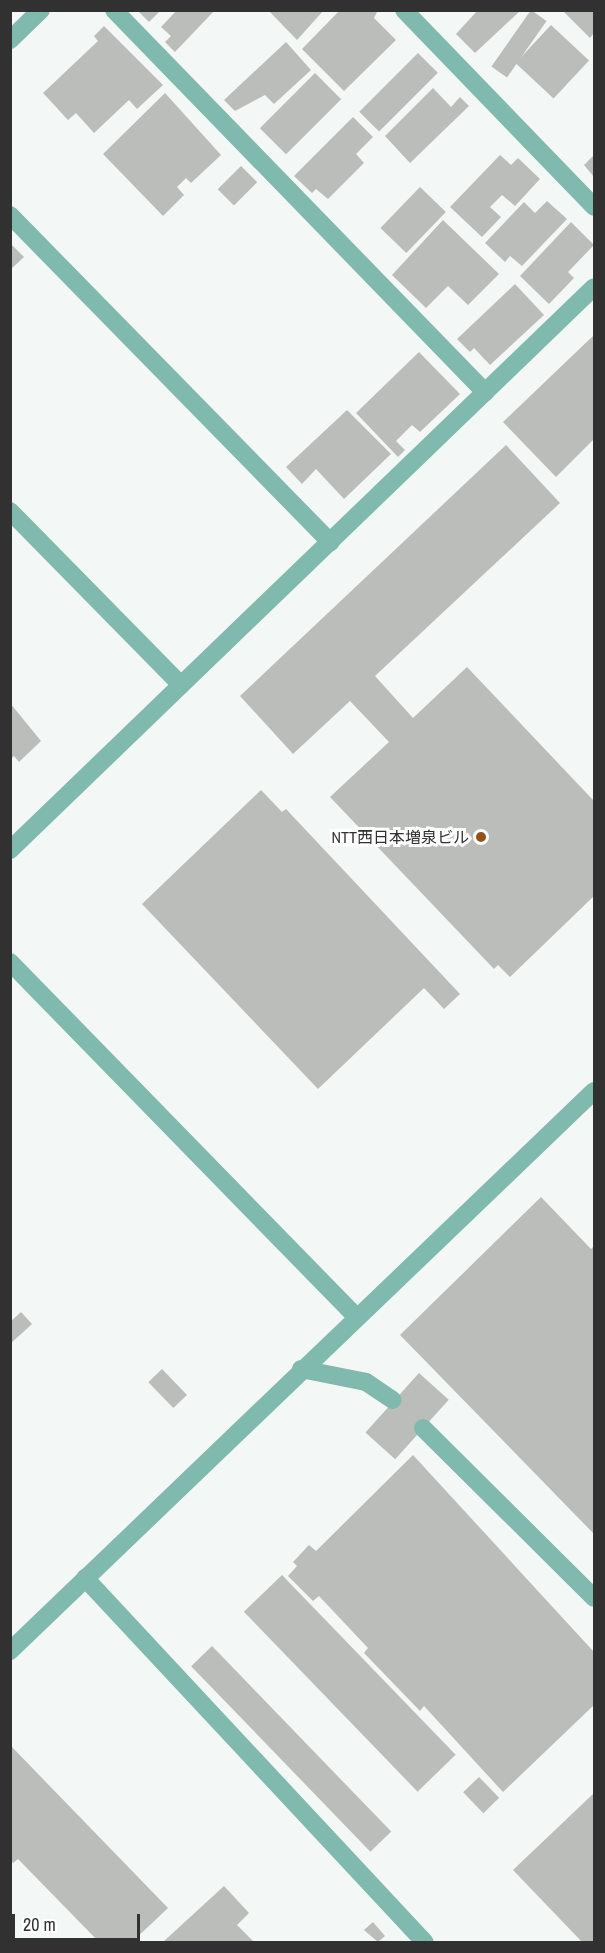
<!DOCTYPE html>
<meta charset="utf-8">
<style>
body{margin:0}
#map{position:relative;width:605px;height:1953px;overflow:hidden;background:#f3f7f5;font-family:"Archivo Narrow","Noto Sans JP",sans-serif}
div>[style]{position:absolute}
.building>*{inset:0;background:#bbbdba;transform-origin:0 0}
.lane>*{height:18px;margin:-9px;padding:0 9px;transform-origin:9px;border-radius:9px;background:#80b9ad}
.street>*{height:18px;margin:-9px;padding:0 9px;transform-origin:9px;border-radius:9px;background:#80b9ad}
.dots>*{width:16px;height:16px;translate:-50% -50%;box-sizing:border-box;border:3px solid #fff;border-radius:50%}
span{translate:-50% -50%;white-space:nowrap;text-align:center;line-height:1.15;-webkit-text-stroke:6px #fff;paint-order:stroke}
.poi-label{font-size:16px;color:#303130}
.right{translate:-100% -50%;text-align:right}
.frame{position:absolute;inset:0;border:12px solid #303130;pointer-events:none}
.scale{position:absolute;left:12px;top:1914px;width:128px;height:27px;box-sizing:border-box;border:3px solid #303130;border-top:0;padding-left:8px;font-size:18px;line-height:21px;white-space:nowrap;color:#303130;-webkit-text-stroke:4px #fff;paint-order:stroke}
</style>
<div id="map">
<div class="building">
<i style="clip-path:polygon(137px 10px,161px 10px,149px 22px)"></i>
<i style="clip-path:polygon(177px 10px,215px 10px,175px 52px,165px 42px,171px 36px,161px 27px)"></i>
<i style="clip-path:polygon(268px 10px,324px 10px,297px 40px)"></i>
<i style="clip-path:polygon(340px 10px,378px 10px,374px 18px,396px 40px,344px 91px,302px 49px)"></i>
<i style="clip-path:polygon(478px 10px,521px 10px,475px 53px,456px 34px)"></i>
<i style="left:531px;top:10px;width:19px;height:69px;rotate:35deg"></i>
<i style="clip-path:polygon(562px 10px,594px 10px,594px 33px,590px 38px)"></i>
<i style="left:551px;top:25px;width:52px;height:52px;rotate:43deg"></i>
<i style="clip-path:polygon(104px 26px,163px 85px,137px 109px,129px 100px,94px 133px,76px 113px,68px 120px,43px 93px,98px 41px,94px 36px)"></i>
<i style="clip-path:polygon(286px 42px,311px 70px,274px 104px,265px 95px,235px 111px,224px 100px)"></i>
<i style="left:418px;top:53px;width:28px;height:83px;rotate:45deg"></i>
<i style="left:315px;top:73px;width:37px;height:78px;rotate:45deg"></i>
<i style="clip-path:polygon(433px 88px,451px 107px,460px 97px,469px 106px,410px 163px,385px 136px)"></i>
<i style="clip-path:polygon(165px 93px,221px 155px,191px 183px,186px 178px,177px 187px,184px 195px,163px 216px,103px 154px)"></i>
<i style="clip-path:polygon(353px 117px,373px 137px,356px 154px,364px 163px,328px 199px,316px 189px,312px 193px,294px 176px)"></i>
<i style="clip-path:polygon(500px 155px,511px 165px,518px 158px,540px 179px,515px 206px,502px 195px,490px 207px,501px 217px,482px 237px,450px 207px)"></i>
<i style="clip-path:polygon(594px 155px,594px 177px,584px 165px)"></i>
<i style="left:241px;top:166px;width:23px;height:33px;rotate:45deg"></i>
<i style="left:420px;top:187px;width:36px;height:57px;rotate:44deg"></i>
<i style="clip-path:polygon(547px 201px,567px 219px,522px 266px,510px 256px,505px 262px,485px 243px,524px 202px,535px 213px)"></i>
<i style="clip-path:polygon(443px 220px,499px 274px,468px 305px,448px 286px,426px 308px,392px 275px)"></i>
<i style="clip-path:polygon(571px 222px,594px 245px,568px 272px,574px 278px,549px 304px,520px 276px)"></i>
<i style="clip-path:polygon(10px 243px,24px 257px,10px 270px)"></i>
<i style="clip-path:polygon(515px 284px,544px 315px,490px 365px,474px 348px,470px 352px,457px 339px)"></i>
<i style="clip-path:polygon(594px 335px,594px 439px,556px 477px,503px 422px)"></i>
<i style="clip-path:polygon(419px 352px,460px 394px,420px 432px,412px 425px,396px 441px,405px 450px,398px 457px,356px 413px)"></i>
<i style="clip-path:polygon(347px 410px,391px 454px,344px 499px,316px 469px,302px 484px,286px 467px)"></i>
<i style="clip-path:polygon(506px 445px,560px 503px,375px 676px,413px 718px,467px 667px,594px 801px,594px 896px,510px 977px,498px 965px,494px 969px,330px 797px,389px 742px,350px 701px,293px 754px,240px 696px)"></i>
<i style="clip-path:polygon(10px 703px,41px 741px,19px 762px,14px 756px,10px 760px)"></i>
<i style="clip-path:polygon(261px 790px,282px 812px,286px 809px,460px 994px,444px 1009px,424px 988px,318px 1089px,142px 904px)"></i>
<i style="clip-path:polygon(541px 1197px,591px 1249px,594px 1246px,594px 1534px,400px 1335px)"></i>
<i style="clip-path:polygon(21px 1312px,32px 1324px,10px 1344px,10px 1322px)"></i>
<i style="left:162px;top:1369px;width:36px;height:19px;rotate:46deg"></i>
<i style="left:419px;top:1373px;width:40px;height:80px;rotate:42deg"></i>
<i style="clip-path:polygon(413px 1455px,594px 1652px,594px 1705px,503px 1792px,424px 1706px,420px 1711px,364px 1653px,368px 1648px,319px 1596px,313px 1601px,288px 1576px,297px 1566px,293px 1562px,309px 1545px,316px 1551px)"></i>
<i style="left:282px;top:1575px;width:250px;height:53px;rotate:46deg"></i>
<i style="left:212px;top:1646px;width:258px;height:29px;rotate:46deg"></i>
<i style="clip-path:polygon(10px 1745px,168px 1908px,132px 1942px,99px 1942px,18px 1859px,13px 1863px,10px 1860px)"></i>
<i style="left:479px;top:1777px;width:29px;height:22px;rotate:46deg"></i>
<i style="clip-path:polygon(594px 1793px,594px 1942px,582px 1942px,513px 1870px)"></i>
<i style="clip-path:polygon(224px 1886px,249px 1913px,237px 1925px,254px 1942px,163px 1942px)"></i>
<i style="clip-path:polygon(373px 1922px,385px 1936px,378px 1942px,364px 1930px)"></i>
</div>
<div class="lane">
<i style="left:301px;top:1369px;width:66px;rotate:11.3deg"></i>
<i style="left:366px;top:1382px;width:32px;rotate:34deg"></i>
<i style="left:423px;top:1428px;width:241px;rotate:44.8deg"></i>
</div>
<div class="street">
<i style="left:114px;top:10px;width:533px;rotate:45.84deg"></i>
<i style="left:404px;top:10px;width:274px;rotate:46deg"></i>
<i style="left:10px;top:40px;width:43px;rotate:-44.1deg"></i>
<i style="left:10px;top:215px;width:458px;rotate:45.6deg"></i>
<i style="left:10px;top:511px;width:244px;rotate:45.5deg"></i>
<i style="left:10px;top:850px;width:811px;rotate:-43.95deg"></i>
<i style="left:10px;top:962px;width:494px;rotate:45.7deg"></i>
<i style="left:85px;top:1578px;width:498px;rotate:47deg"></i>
<i style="left:10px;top:1651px;width:809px;rotate:-43.8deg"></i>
</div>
<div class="dots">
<i style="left:481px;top:837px;background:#92521a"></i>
</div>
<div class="poi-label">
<span class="right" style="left:469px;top:837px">NTT西日本増泉ビル</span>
</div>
<div class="frame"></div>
<div class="scale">20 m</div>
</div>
